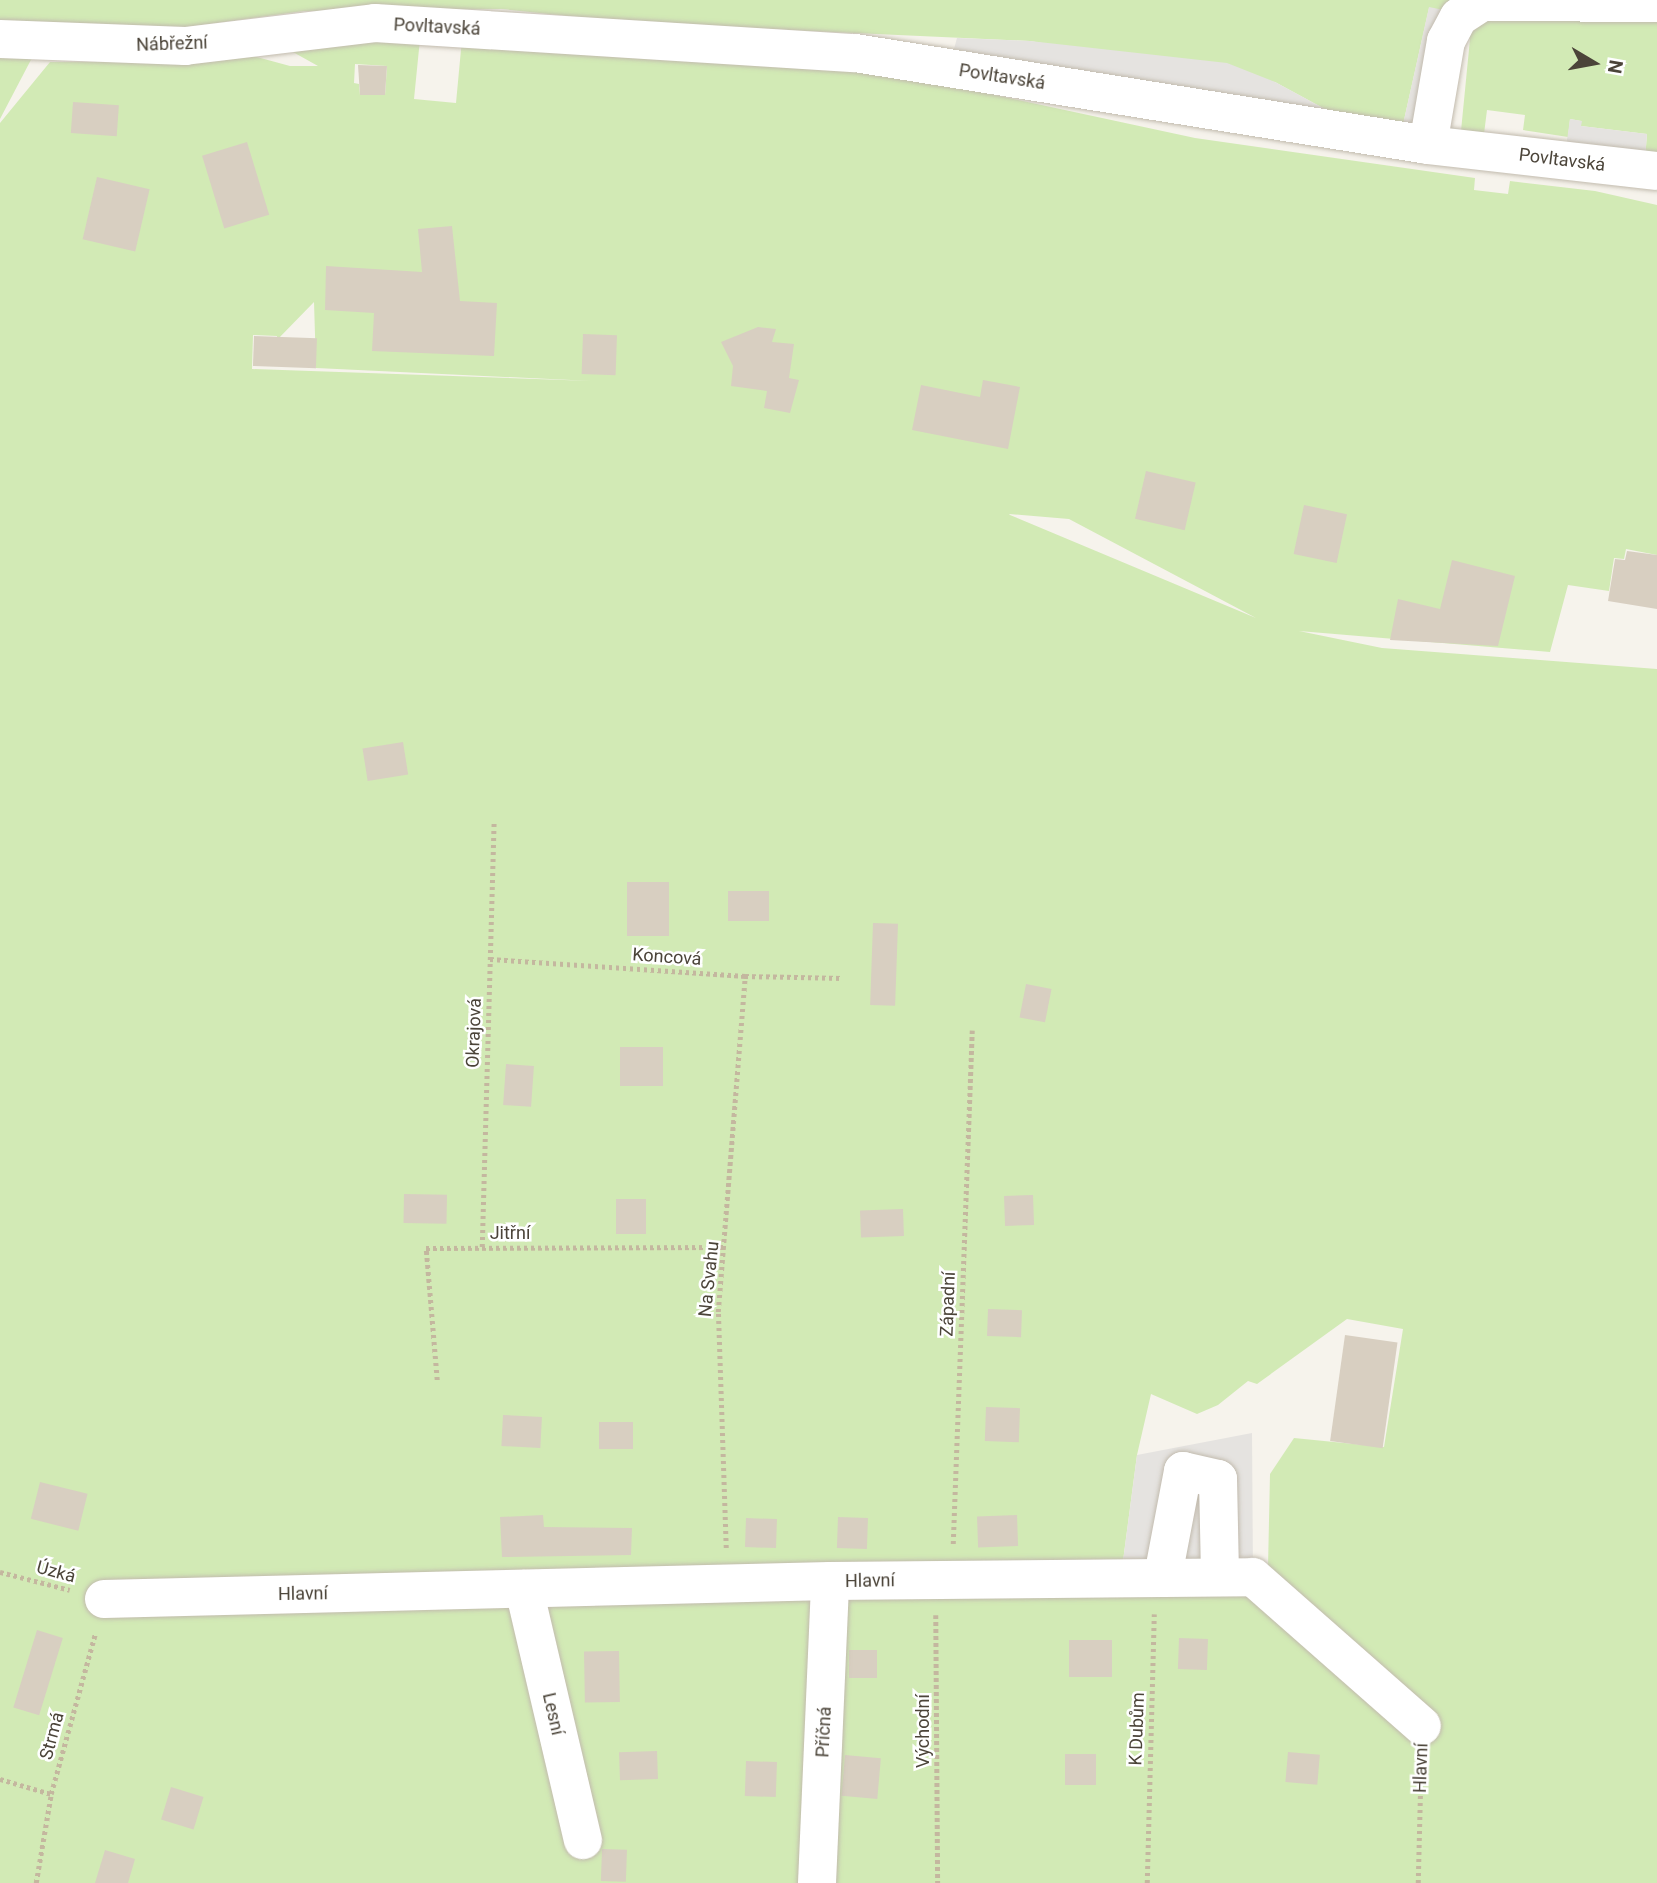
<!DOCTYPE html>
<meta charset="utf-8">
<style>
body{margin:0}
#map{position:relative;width:1657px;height:1883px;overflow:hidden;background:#f6f3ec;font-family:Roboto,sans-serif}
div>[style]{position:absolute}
.green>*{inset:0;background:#d2eab5}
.parking>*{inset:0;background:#e5e3e0}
.building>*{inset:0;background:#d8cfc1;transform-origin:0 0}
.path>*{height:4.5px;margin-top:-2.25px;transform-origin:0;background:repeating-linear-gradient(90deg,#c4b79f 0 3.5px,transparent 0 7px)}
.roads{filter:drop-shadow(0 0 2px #c2bbae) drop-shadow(0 0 2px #c2bbae)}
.minor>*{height:38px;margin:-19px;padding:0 19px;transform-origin:19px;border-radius:19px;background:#fff}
span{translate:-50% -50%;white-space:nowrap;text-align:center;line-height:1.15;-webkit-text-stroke:5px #fff;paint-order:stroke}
.street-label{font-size:18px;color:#4b4439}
.north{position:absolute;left:1559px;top:28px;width:70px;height:70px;-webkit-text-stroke:5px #fff;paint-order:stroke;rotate:100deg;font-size:19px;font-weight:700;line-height:28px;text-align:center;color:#4b4439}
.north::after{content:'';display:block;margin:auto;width:24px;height:32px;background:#4b4439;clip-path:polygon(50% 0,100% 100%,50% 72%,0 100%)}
</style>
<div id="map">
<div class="green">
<i style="clip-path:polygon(0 0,1657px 0,1657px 160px,1645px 159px,1647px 134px,1581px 126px,1581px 121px,1570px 119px,1568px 137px,1523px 130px,1525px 115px,1487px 110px,1484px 134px,1461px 131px,1470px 39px,1448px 11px,1429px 8px,1402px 129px,1347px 121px,1275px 82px,1030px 41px,636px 23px,502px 9px,304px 11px,173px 29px,45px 33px,0 119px)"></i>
<i style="clip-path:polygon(evenodd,420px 39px,414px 99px,456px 103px,462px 39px,883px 71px,1195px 138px,1475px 178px,1474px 190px,1508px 194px,1510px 181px,1595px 191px,1657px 205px,1657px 555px,1626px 549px,1624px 559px,1614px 558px,1609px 591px,1568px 585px,1550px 652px,1299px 631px,1382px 648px,1657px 669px,1657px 1883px,0 1883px,0 123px,50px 62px,194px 61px,249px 55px,290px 66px,318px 66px,284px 47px,420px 39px,355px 64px,387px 66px,385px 95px,360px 95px,359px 84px,354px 83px,355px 64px,420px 39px,314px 302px,316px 368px,592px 381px,252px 369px,253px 335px,277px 336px,277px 340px,314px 302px,420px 39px,1009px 514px,1069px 519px,1256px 618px,1010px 515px,1009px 514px,420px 39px,1347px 1319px,1403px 1329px,1384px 1447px,1294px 1438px,1270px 1474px,1268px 1567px,1123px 1561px,1137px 1455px,1151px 1394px,1197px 1414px,1218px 1405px,1248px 1381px,1257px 1384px,1347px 1319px)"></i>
</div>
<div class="parking">
<i style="clip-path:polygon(1429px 7px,1448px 11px,1414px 131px,1402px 129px)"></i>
<i style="clip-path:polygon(957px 38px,1030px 41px,1227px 63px,1275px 82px,1347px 121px,954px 49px)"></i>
<i style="clip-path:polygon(1570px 119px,1582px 121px,1581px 126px,1647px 134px,1645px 159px,1566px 147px)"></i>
<i style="clip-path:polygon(1252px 1433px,1253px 1577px,1123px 1561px,1137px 1455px)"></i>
</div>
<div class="building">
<i style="clip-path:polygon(358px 65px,387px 66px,385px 95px,360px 95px)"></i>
<i style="left:73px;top:102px;width:46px;height:31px;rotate:4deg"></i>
<i style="left:247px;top:142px;width:76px;height:47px;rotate:73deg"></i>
<i style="left:97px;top:177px;width:54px;height:64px;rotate:13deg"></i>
<i style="clip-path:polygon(452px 226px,460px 301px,497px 303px,494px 356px,372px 351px,374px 313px,325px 310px,326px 266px,422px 272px,418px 229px)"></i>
<i style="clip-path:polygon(758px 327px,776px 329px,772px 342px,794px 344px,789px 378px,799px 380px,790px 413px,764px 408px,767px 391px,731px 386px,733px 366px,721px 342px)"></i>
<i style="left:583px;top:334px;width:34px;height:40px;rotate:2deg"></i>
<i style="left:254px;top:336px;width:63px;height:30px;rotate:2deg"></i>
<i style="clip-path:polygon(983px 380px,1020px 387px,1008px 449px,912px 430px,921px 385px,980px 397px)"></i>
<i style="left:1146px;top:471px;width:51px;height:49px;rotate:13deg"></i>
<i style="left:1304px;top:505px;width:44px;height:50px;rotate:12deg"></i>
<i style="clip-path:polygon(1627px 551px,1657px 555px,1657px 609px,1608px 601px,1615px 559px,1625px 560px)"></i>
<i style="clip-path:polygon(1452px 560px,1515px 576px,1498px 646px,1390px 640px,1398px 599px,1440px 609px)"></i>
<i style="left:403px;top:742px;width:33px;height:41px;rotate:81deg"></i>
<i style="left:627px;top:882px;width:42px;height:54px"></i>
<i style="left:769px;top:891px;width:30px;height:41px;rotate:90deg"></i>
<i style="left:873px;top:923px;width:25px;height:82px;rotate:2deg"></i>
<i style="left:1026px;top:984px;width:26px;height:34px;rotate:11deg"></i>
<i style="left:620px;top:1047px;width:43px;height:39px"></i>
<i style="left:506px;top:1064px;width:28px;height:41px;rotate:4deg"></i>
<i style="left:404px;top:1194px;width:43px;height:29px;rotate:1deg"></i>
<i style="left:1033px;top:1195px;width:30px;height:29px;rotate:88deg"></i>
<i style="left:616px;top:1199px;width:30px;height:35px"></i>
<i style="left:903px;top:1209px;width:27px;height:43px;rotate:88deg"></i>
<i style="left:988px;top:1309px;width:34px;height:27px;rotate:2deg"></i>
<i style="left:1345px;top:1335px;width:53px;height:107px;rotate:8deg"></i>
<i style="left:986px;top:1407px;width:34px;height:34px;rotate:2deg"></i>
<i style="left:503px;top:1415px;width:39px;height:31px;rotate:3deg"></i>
<i style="left:633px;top:1422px;width:27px;height:34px;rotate:90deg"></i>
<i style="left:40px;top:1482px;width:49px;height:38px;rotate:14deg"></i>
<i style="clip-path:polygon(543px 1515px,544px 1527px,632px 1528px,631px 1555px,502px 1557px,500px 1517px)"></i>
<i style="left:1017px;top:1515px;width:31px;height:40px;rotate:88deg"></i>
<i style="left:838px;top:1517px;width:30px;height:31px;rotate:2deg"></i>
<i style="left:746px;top:1518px;width:31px;height:29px;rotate:2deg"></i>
<i style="left:37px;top:1630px;width:27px;height:81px;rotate:17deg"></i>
<i style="left:1179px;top:1638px;width:29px;height:31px;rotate:2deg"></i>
<i style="left:1112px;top:1640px;width:37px;height:43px;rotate:90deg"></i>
<i style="left:849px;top:1650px;width:28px;height:28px"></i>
<i style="left:619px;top:1651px;width:51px;height:35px;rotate:89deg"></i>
<i style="left:657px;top:1751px;width:28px;height:38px;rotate:88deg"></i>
<i style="left:1288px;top:1752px;width:32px;height:30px;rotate:5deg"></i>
<i style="left:1065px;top:1754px;width:31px;height:31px"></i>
<i style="left:845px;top:1755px;width:36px;height:41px;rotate:5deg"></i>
<i style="left:746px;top:1761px;width:31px;height:35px;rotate:2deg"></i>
<i style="left:171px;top:1787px;width:34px;height:34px;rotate:17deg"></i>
<i style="left:602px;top:1849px;width:25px;height:32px;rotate:2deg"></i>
<i style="clip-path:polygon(105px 1850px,135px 1859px,128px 1883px,95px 1883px)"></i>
</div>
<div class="path">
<i style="left:490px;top:959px;width:256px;rotate:3.8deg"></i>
<i style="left:745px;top:976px;width:97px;rotate:1.2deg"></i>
<i style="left:482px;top:1247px;width:427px;rotate:-88.4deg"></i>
<i style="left:437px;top:1380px;width:132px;rotate:-94.8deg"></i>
<i style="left:426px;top:1248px;width:301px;rotate:-0.2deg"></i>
<i style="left:953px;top:1544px;width:514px;rotate:-87.88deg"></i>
<i style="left:726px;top:1548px;width:236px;rotate:-91.9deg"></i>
<i style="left:718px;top:1312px;width:337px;rotate:-85.4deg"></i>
<i style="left:0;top:1572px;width:72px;rotate:14.4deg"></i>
<i style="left:936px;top:1615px;width:268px;rotate:89.6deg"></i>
<i style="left:0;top:1779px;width:53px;rotate:16.4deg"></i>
<i style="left:36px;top:1883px;width:90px;rotate:-80.4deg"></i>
<i style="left:51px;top:1794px;width:166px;rotate:-74.6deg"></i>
<i style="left:1147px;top:1883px;width:269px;rotate:-88.5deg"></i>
<i style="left:1418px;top:1883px;width:121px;rotate:-88.6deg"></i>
</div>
<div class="roads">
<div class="minor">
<i style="left:0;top:39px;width:185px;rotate:2.2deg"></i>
<i style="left:185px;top:46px;width:191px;rotate:-6.9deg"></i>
<i style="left:375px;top:23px;width:481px;rotate:3.6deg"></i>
<i style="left:855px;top:53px;width:580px;rotate:9.12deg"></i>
<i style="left:1428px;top:145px;width:230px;rotate:6.5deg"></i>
<i style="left:1428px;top:145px;width:106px;rotate:-80.2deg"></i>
<i style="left:1446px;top:41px;width:27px;rotate:-62deg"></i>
<i style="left:1459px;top:17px;width:27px;rotate:-33deg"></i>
<i style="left:1482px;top:2px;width:175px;rotate:0.3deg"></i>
<i style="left:1163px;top:1576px;width:107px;rotate:-79.2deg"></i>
<i style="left:1183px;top:1471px;width:36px;rotate:13deg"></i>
<i style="left:1218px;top:1479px;width:97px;rotate:88.8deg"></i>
<i style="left:524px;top:1589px;width:258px;rotate:76.8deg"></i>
<i style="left:104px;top:1599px;width:726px;rotate:-1.42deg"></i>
<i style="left:830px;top:1581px;width:423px;rotate:-0.5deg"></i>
<i style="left:1253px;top:1577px;width:225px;rotate:41.4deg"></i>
<i style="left:817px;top:1883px;width:302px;rotate:-87.5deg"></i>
</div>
</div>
<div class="street-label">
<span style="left:437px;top:27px;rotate:3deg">Povltavská</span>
<span style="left:172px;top:44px;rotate:-2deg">Nábřežní</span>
<span style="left:1002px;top:77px;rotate:9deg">Povltavská</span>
<span style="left:1562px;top:160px;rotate:7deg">Povltavská</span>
<span style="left:667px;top:957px;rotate:4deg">Koncová</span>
<span style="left:474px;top:1033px;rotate:-88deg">Okrajová</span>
<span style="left:510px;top:1233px">Jitřní</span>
<span style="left:709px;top:1279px;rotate:-84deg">Na Svahu</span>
<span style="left:948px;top:1304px;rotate:-88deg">Západní</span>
<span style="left:56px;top:1572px;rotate:15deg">Úzká</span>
<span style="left:870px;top:1581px;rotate:-1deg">Hlavní</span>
<span style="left:303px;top:1594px;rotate:-1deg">Hlavní</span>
<span style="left:553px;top:1714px;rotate:77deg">Lesní</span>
<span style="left:1137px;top:1729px;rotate:-88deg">K Dubům</span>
<span style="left:923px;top:1731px;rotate:-90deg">Východní</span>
<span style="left:824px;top:1732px;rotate:-87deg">Příčná</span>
<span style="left:52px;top:1736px;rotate:-75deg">Strmá</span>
<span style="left:1421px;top:1768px;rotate:-88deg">Hlavní</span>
</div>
<div class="north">N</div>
</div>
